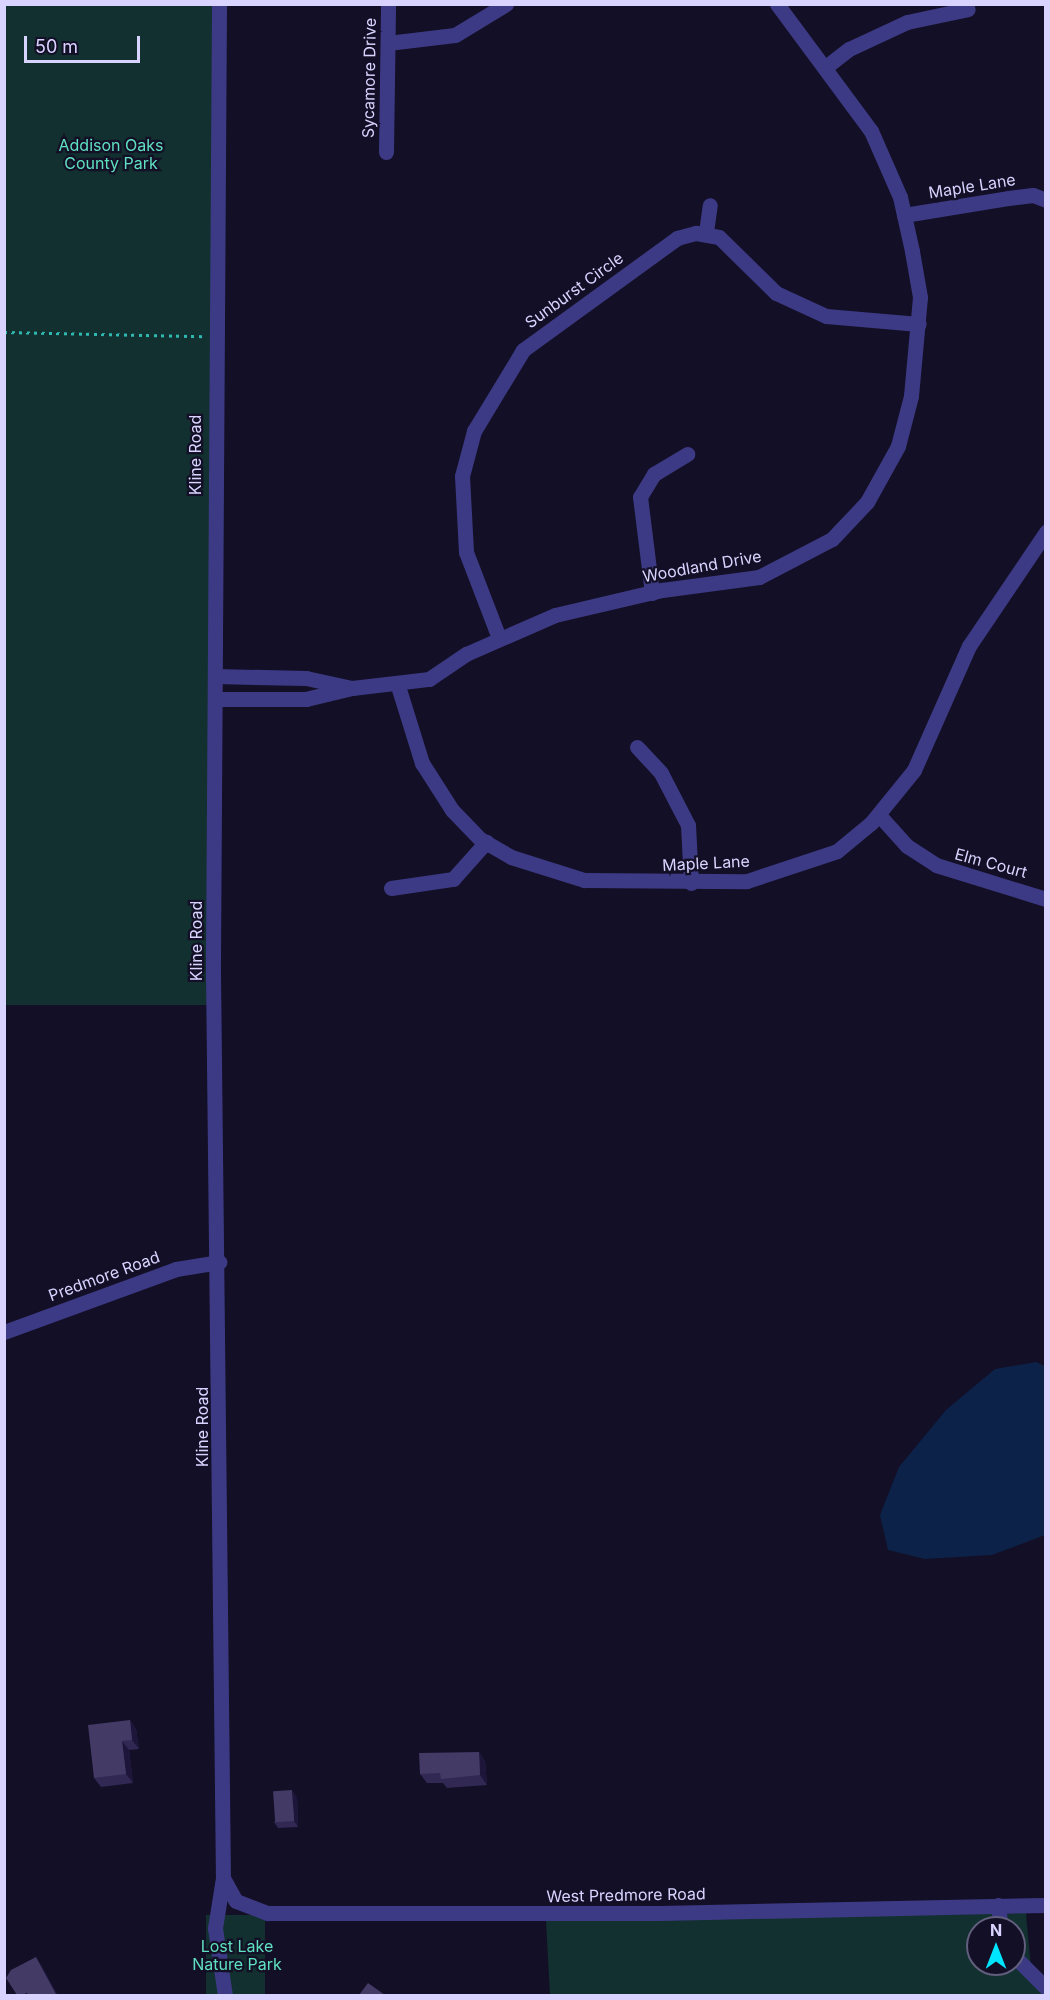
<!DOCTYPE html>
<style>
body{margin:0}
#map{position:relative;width:1050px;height:2000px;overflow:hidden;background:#130f26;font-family:Inter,sans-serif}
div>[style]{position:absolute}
.green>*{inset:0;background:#12302f;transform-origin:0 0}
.water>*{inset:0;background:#0c2248}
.path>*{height:3px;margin-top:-1.5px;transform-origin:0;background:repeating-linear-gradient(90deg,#2fb8b0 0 3px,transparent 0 7.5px)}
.minor>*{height:15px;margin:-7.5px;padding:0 7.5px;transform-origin:7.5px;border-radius:7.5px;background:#3d3a85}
.tertiary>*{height:15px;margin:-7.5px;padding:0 7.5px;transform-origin:7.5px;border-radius:7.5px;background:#3d3a85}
.wall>*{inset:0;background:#312854}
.shaded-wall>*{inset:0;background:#1d163a}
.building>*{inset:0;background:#433a66;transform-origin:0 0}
span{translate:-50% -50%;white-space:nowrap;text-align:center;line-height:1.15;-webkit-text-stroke:4.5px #130f26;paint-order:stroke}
.street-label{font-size:16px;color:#d9d4ff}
.park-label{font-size:16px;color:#5fe0c0}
.frame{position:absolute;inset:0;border:6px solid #d9d4ff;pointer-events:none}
.north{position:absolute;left:966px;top:1916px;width:60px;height:60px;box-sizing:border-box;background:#130f26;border:2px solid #625e7d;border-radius:50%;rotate:0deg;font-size:16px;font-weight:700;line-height:24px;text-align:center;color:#d9d4ff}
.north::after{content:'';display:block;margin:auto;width:21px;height:27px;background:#00e5ff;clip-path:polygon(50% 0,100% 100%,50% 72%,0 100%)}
.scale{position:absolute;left:24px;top:36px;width:116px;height:27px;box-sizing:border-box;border:3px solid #d9d4ff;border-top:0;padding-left:8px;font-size:18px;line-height:21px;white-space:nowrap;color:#d9d4ff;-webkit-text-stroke:4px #130f26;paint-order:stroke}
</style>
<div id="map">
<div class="green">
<i style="left:4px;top:5px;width:214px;height:1000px"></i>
<i style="clip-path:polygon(evenodd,1026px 1913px,1031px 1968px,1045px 1995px,550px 1995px,546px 1921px,1026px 1913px,978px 1928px,1014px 1928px,1014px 1964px,978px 1964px,978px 1928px)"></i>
<i style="left:206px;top:1915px;width:59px;height:80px"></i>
</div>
<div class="water">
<i style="clip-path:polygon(1036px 1362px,1045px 1366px,1045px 1535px,992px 1555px,925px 1559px,888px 1550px,880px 1515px,899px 1467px,946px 1410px,995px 1369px)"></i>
</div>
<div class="path">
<i style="left:4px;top:332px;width:199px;rotate:1.2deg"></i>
</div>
<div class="minor">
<i style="left:388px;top:43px;width:67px;rotate:-6.8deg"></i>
<i style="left:455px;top:35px;width:60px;rotate:-31.3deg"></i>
<i style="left:827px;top:66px;width:28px;rotate:-38deg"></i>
<i style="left:849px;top:49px;width:64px;rotate:-25deg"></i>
<i style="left:907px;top:22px;width:62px;rotate:-12deg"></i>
<i style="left:386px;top:152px;width:148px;rotate:-89.2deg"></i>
<i style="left:904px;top:215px;width:105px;rotate:-9.3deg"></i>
<i style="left:1008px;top:198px;width:25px;rotate:-7deg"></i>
<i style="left:1033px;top:195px;width:14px;rotate:21deg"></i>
<i style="left:706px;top:232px;width:27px;rotate:-82deg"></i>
<i style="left:652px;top:593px;width:97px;rotate:-97.1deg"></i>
<i style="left:640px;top:497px;width:27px;rotate:-59deg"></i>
<i style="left:654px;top:474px;width:39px;rotate:-31deg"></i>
<i style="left:499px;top:638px;width:92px;rotate:-111deg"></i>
<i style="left:466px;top:552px;width:76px;rotate:-93deg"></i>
<i style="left:462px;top:476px;width:47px;rotate:-75.1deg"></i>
<i style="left:474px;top:431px;width:95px;rotate:-58.8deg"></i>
<i style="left:523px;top:350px;width:190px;rotate:-36deg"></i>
<i style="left:677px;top:238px;width:20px;rotate:-15deg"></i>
<i style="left:696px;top:233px;width:23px;rotate:10deg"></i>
<i style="left:719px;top:237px;width:80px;rotate:44.5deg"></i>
<i style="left:776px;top:293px;width:55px;rotate:24.7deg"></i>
<i style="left:826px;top:316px;width:93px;rotate:4.9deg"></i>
<i style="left:215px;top:676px;width:91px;rotate:1.3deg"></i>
<i style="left:306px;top:678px;width:47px;rotate:12.3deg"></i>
<i style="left:352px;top:688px;width:47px;rotate:166.6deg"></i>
<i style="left:306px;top:699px;width:91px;rotate:180deg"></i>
<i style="left:398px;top:686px;width:81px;rotate:72.7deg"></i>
<i style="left:422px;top:763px;width:56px;rotate:57.4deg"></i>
<i style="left:452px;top:810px;width:40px;rotate:46deg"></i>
<i style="left:480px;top:839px;width:36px;rotate:30deg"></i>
<i style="left:511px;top:857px;width:77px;rotate:17.5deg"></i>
<i style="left:584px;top:880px;width:163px;rotate:0.4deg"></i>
<i style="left:747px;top:881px;width:95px;rotate:-18.4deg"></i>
<i style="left:837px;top:851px;width:44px;rotate:-39.5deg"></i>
<i style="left:871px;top:823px;width:68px;rotate:-50.9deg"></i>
<i style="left:914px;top:770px;width:136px;rotate:-66.1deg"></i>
<i style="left:969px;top:646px;width:138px;rotate:-56deg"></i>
<i style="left:352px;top:688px;width:78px;rotate:-6.7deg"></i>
<i style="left:429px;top:679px;width:45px;rotate:-34deg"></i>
<i style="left:466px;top:654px;width:97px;rotate:-23.7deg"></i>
<i style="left:555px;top:615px;width:110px;rotate:-13.2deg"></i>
<i style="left:662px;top:590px;width:98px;rotate:-7.6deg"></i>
<i style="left:759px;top:577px;width:82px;rotate:-27.5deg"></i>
<i style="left:832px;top:539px;width:51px;rotate:-46.6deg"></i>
<i style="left:867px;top:502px;width:64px;rotate:-61deg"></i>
<i style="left:898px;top:446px;width:52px;rotate:-75.4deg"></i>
<i style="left:911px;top:396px;width:99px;rotate:-84.8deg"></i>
<i style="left:920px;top:297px;width:47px;rotate:-99.9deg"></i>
<i style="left:912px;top:251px;width:55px;rotate:-102.5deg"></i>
<i style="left:900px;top:197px;width:72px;rotate:-113.7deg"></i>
<i style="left:871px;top:131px;width:158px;rotate:-126.5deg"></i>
<i style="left:637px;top:747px;width:35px;rotate:47deg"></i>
<i style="left:661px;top:773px;width:59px;rotate:62.6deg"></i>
<i style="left:688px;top:825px;width:58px;rotate:87deg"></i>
<i style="left:879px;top:815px;width:42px;rotate:47.9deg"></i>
<i style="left:907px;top:846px;width:35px;rotate:33deg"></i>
<i style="left:936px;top:865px;width:115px;rotate:17.2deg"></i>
<i style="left:391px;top:888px;width:63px;rotate:-8.3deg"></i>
<i style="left:453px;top:879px;width:50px;rotate:-48.3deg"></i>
<i style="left:223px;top:1878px;width:51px;rotate:99.1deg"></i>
<i style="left:215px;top:1928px;width:69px;rotate:81.6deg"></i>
<i style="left:998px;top:1905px;width:23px;rotate:83deg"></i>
<i style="left:1014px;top:1956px;width:45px;rotate:45deg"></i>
</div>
<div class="tertiary">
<i style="left:219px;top:4px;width:968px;rotate:90.36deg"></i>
<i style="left:213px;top:972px;width:906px;rotate:89.37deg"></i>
<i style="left:223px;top:1878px;width:26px;rotate:61deg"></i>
<i style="left:236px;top:1901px;width:34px;rotate:21deg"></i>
<i style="left:268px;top:1913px;width:392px"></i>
<i style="left:660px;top:1913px;width:386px;rotate:-1.2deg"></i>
<i style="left:4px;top:1332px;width:183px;rotate:-20.1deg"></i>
<i style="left:176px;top:1269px;width:44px;rotate:-9.2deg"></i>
</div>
<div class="wall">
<i style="clip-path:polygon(130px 1720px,136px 1729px,139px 1749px,129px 1750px,133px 1783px,101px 1787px,94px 1778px)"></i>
<i style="clip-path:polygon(479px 1752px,485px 1761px,487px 1785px,447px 1788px,443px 1783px,427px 1783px,420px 1774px)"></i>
<i style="clip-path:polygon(297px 1797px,298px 1827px,278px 1828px,274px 1822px)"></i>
</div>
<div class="shaded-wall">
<i style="clip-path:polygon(130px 1720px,136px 1729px,139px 1749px,132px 1740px)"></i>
<i style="clip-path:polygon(122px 1741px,129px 1750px,133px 1783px,126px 1774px)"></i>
<i style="clip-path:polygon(479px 1752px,485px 1761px,487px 1785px,480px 1775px)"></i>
<i style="clip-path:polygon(292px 1790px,297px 1797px,298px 1827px,294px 1821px)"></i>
<i style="clip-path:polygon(36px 1957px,42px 1966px,58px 1995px,56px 1994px)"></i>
</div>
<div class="building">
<i style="clip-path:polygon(130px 1720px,132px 1740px,122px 1741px,126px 1774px,94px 1778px,88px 1725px)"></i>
<i style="clip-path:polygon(479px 1752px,480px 1775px,441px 1779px,440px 1773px,420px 1774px,419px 1753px)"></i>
<i style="left:292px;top:1790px;width:31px;height:19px;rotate:86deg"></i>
<i style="clip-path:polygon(36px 1957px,56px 1994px,52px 1995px,28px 1995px,27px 1993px,22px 1995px,17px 1995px,6px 1978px,11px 1970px)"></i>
<i style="clip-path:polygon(368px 1983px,385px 1995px,359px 1995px)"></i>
</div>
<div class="street-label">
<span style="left:369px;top:78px;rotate:-89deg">Sycamore Drive</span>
<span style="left:972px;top:186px;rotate:-9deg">Maple Lane</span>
<span style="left:574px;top:290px;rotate:-36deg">Sunburst Circle</span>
<span style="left:195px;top:455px;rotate:-90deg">Kline Road</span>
<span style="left:702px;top:566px;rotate:-10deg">Woodland Drive</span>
<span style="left:706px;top:863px;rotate:-3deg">Maple Lane</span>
<span style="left:991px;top:863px;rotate:15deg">Elm Court</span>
<span style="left:196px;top:941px;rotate:-90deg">Kline Road</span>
<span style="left:104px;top:1276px;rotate:-20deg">Predmore Road</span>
<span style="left:202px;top:1427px;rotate:-90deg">Kline Road</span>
<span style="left:626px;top:1895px;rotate:-1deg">West Predmore Road</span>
</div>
<div class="park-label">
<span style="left:111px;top:154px">Addison Oaks<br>County Park</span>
<span style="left:237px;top:1955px">Lost Lake<br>Nature Park</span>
</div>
<div class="frame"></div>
<div class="north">N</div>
<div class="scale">50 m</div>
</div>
